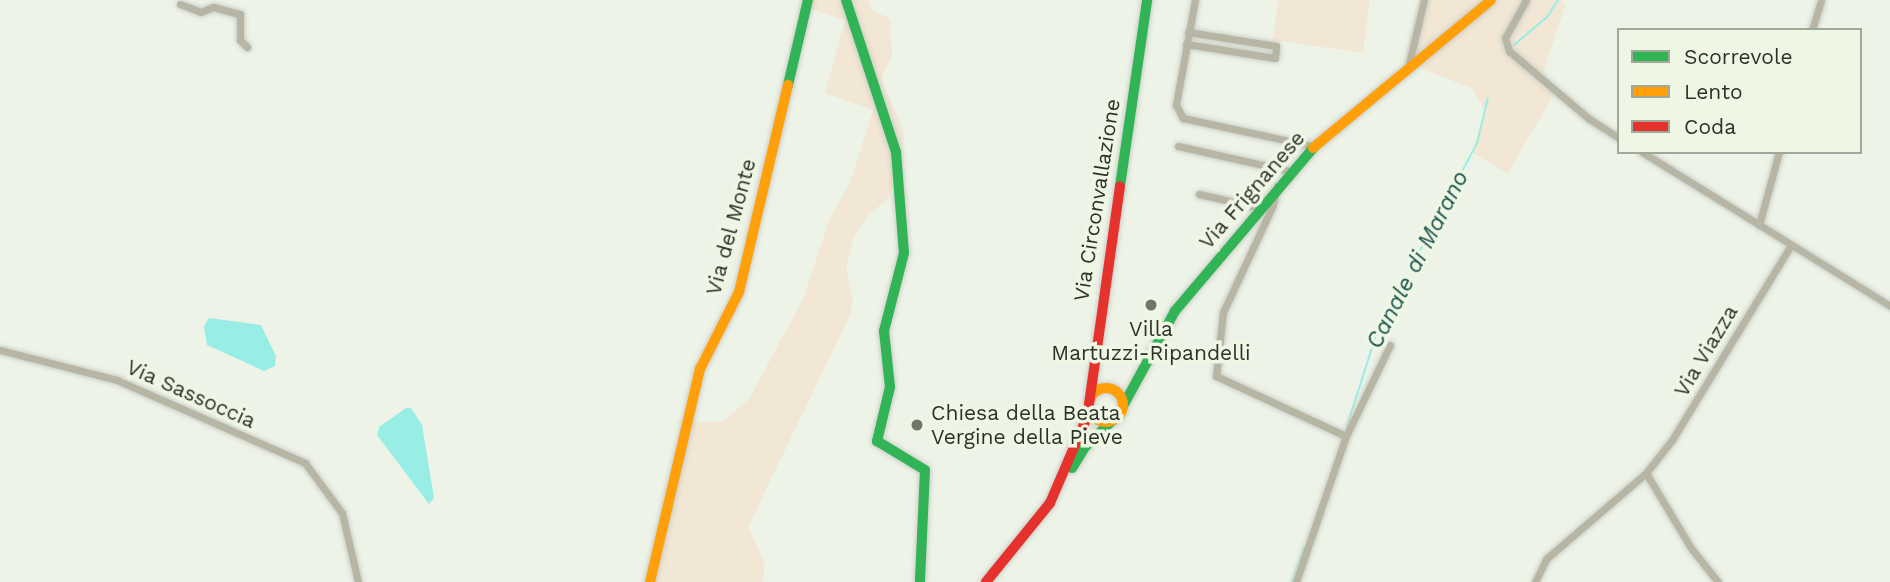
<!DOCTYPE html>
<style>
body{margin:0}
#map{position:relative;width:1890px;height:582px;overflow:hidden;background:#eef3e8;font-family:"Work Sans",sans-serif}
div>[style]{position:absolute}
.green>*{inset:0;background:#f2e6d4}
.water>*{inset:0;background:#98eee4}
.stream>*{height:2px;margin:-1px;padding:0 1px;transform-origin:1px;border-radius:1px;background:#98eee4}
.roads{filter:drop-shadow(0 0 2px #cbcfc7) drop-shadow(0 0 2px #cbcfc7)}
.street>*{height:7px;margin:-3.5px;padding:0 3.5px;transform-origin:3.5px;border-radius:3.5px;background:#b7b5a4}
.fast>*{height:10px;margin:-5px;padding:0 5px;transform-origin:5px;border-radius:5px;background:#30b455}
.slow>*{height:10px;margin:-5px;padding:0 5px;transform-origin:5px;border-radius:5px;background:#ff9f0a}
.slow>.ring{margin:-5px;padding:0;box-sizing:content-box;background:none;border:10px solid #ff9f0a;border-radius:50%}
.jam>*{height:10px;margin:-5px;padding:0 5px;transform-origin:5px;border-radius:5px;background:#e5322d}
.dots>*{width:19px;height:19px;translate:-50% -50%;box-sizing:border-box;border:4px solid #eef7e4;border-radius:50%}
span{translate:-50% -50%;white-space:nowrap;text-align:center;line-height:1.15;-webkit-text-stroke:7px #eef7e4;paint-order:stroke}
.street-label{font-size:21px;color:#2e312a}
.poi-label{font-size:21px;color:#2e312a}
.left{translate:0 -50%;text-align:left}
.water-label{font-size:23px;color:#1f5450;font-style:italic}
.legend{position:absolute;left:1617px;top:28px;width:245px;height:126px;box-sizing:border-box;background:#eef7e4;border:2px solid #a1a89a;margin:0;padding:9px 12px;list-style:none;font-size:21px;color:#2e312a}
.legend li{display:flex;align-items:center;gap:14px;height:35px}
.legend b{width:35px;border:2px solid #a1a89a}
</style>
<div id="map">
<div class="green">
<i style="clip-path:polygon(804px 0,868px 0,871px 9px,890px 19px,892px 56px,881px 79px,904px 132px,902px 165px,887px 200px,868px 215px,854px 237px,846px 268px,853px 300px,850px 315px,748px 527px,765px 564px,763px 582px,649px 582px,690px 422px,723px 421px,749px 399px,803px 299px,829px 220px,850px 183px,873px 110px,825px 93px,845px 20px,804px 7px)"></i>
<i style="clip-path:polygon(1278px 0,1370px 0,1363px 53px,1273px 40px)"></i>
<i style="clip-path:polygon(1419px 0,1562px 0,1565px 6px,1543px 73px,1557px 89px,1507px 174px,1472px 152px,1485px 111px,1473px 89px,1404px 61px)"></i>
</div>
<div class="water">
<i style="clip-path:polygon(209px 318px,261px 325px,276px 356px,275px 366px,264px 371px,207px 345px,204px 326px)"></i>
<i style="clip-path:polygon(406px 408px,411px 408px,422px 425px,434px 498px,429px 504px,377px 435px,379px 427px)"></i>
</div>
<div class="stream">
<i style="left:1514px;top:45px;width:43px;rotate:-40.3deg"></i>
<i style="left:1547px;top:17px;width:20px;rotate:-57deg"></i>
<i style="left:1347px;top:426px;width:99px;rotate:-72.3deg"></i>
<i style="left:1377px;top:332px;width:214px;rotate:-62.1deg"></i>
<i style="left:1477px;top:143px;width:46px;rotate:-76.3deg"></i>
<i style="left:1292px;top:582px;width:37px;rotate:-71deg"></i>
</div>
<div class="roads">
<div class="street">
<i style="left:1195px;top:0;width:107px;rotate:100.3deg"></i>
<i style="left:1176px;top:105px;width:15px;rotate:62deg"></i>
<i style="left:1183px;top:118px;width:133px;rotate:12.2deg"></i>
<i style="left:1526px;top:0;width:43px;rotate:118.9deg"></i>
<i style="left:1505px;top:38px;width:14px;rotate:73deg"></i>
<i style="left:1509px;top:51px;width:104px;rotate:40.3deg"></i>
<i style="left:1588px;top:118px;width:37px;rotate:33deg"></i>
<i style="left:180px;top:4px;width:22px;rotate:21deg"></i>
<i style="left:201px;top:12px;width:13px;rotate:-23deg"></i>
<i style="left:213px;top:7px;width:28px;rotate:15deg"></i>
<i style="left:240px;top:14px;width:26px;rotate:90deg"></i>
<i style="left:240px;top:40px;width:10px;rotate:45deg"></i>
<i style="left:1812px;top:30px;width:31px;rotate:-73deg"></i>
<i style="left:1186px;top:44px;width:90px;rotate:8.9deg"></i>
<i style="left:1275px;top:58px;width:12px;rotate:-85deg"></i>
<i style="left:1276px;top:46px;width:89px;rotate:-171deg"></i>
<i style="left:1408px;top:68px;width:70px;rotate:-76.8deg"></i>
<i style="left:1178px;top:146px;width:115px;rotate:12.6deg"></i>
<i style="left:1642px;top:152px;width:292px;rotate:31.8deg"></i>
<i style="left:1277px;top:186px;width:19px;rotate:102deg"></i>
<i style="left:1273px;top:205px;width:118px;rotate:115deg"></i>
<i style="left:1223px;top:312px;width:64px;rotate:96.2deg"></i>
<i style="left:1216px;top:376px;width:143px;rotate:24.8deg"></i>
<i style="left:1199px;top:194px;width:63px;rotate:12.9deg"></i>
<i style="left:1759px;top:225px;width:76px;rotate:-74.7deg"></i>
<i style="left:0;top:350px;width:121px;rotate:14.4deg"></i>
<i style="left:117px;top:380px;width:206px;rotate:23.8deg"></i>
<i style="left:305px;top:463px;width:62px;rotate:53.5deg"></i>
<i style="left:342px;top:513px;width:71px;rotate:76.9deg"></i>
<i style="left:1296px;top:582px;width:154px;rotate:-71.1deg"></i>
<i style="left:1346px;top:436px;width:101px;rotate:-64.2deg"></i>
<i style="left:1535px;top:582px;width:25px;rotate:-64deg"></i>
<i style="left:1546px;top:559px;width:132px;rotate:-40.7deg"></i>
<i style="left:1718px;top:582px;width:43px;rotate:-128.5deg"></i>
<i style="left:1691px;top:548px;width:87px;rotate:-121deg"></i>
<i style="left:1646px;top:473px;width:42px;rotate:-51.8deg"></i>
<i style="left:1672px;top:440px;width:228px;rotate:-58.6deg"></i>
</div>
<div class="fast">
<i style="left:846px;top:0;width:160px;rotate:71.8deg"></i>
<i style="left:896px;top:152px;width:101px;rotate:85.5deg"></i>
<i style="left:904px;top:253px;width:81px;rotate:104.4deg"></i>
<i style="left:884px;top:331px;width:56px;rotate:83.9deg"></i>
<i style="left:890px;top:387px;width:56px;rotate:103.5deg"></i>
<i style="left:877px;top:441px;width:56px;rotate:31.1deg"></i>
<i style="left:925px;top:470px;width:112px;rotate:92.6deg"></i>
<i style="left:788px;top:85px;width:87px;rotate:-76.8deg"></i>
<i style="left:1120px;top:186px;width:188px;rotate:-81.7deg"></i>
<i style="left:1123px;top:406px;width:108px;rotate:-61.3deg"></i>
<i style="left:1175px;top:311px;width:214px;rotate:-49.7deg"></i>
<i style="left:1072px;top:468px;width:26px;rotate:-58deg"></i>
<i style="left:1086px;top:446px;width:36px;rotate:-44deg"></i>
</div>
<div class="slow">
<i style="left:1313px;top:148px;width:231px;rotate:-39.7deg"></i>
<i class="ring" style="left:1089px;top:388px;width:24px;height:24px"></i>
<i style="left:650px;top:582px;width:219px;rotate:-76.8deg"></i>
<i style="left:700px;top:369px;width:86px;rotate:-63.1deg"></i>
<i style="left:739px;top:292px;width:213px;rotate:-76.7deg"></i>
</div>
<div class="jam">
<i style="left:1089px;top:404px;width:220px;rotate:-81.9deg"></i>
<i style="left:986px;top:582px;width:102px;rotate:-51deg"></i>
<i style="left:1050px;top:503px;width:101px;rotate:-66.7deg"></i>
</div>
</div>
<div class="dots">
<i style="left:1151px;top:305px;background:#71756c"></i>
<i style="left:917px;top:425px;background:#71756c"></i>
</div>
<div class="street-label">
<span style="left:1252px;top:190px;rotate:-49deg">Via Frignanese</span>
<span style="left:1097px;top:200px;rotate:-81deg">Via Circonvallazione</span>
<span style="left:731px;top:227px;rotate:-75deg">Via del Monte</span>
<span style="left:1706px;top:351px;rotate:-59deg">Via Viazza</span>
<span style="left:191px;top:394px;rotate:24deg">Via Sassoccia</span>
</div>
<div class="poi-label">
<span style="left:1151px;top:341px">Villa<br>Martuzzi-Ripandelli</span>
<span class="left" style="left:931px;top:425px">Chiesa della Beata<br>Vergine della Pieve</span>
</div>
<div class="water-label">
<span style="left:1418px;top:260px;rotate:-63deg">Canale di Marano</span>
</div>
<ul class="legend">
<li><b style="height:9px;background:#30b455"></b>Scorrevole</li>
<li><b style="height:9px;background:#ff9f0a"></b>Lento</li>
<li><b style="height:9px;background:#e5322d"></b>Coda</li>
</ul>
</div>
